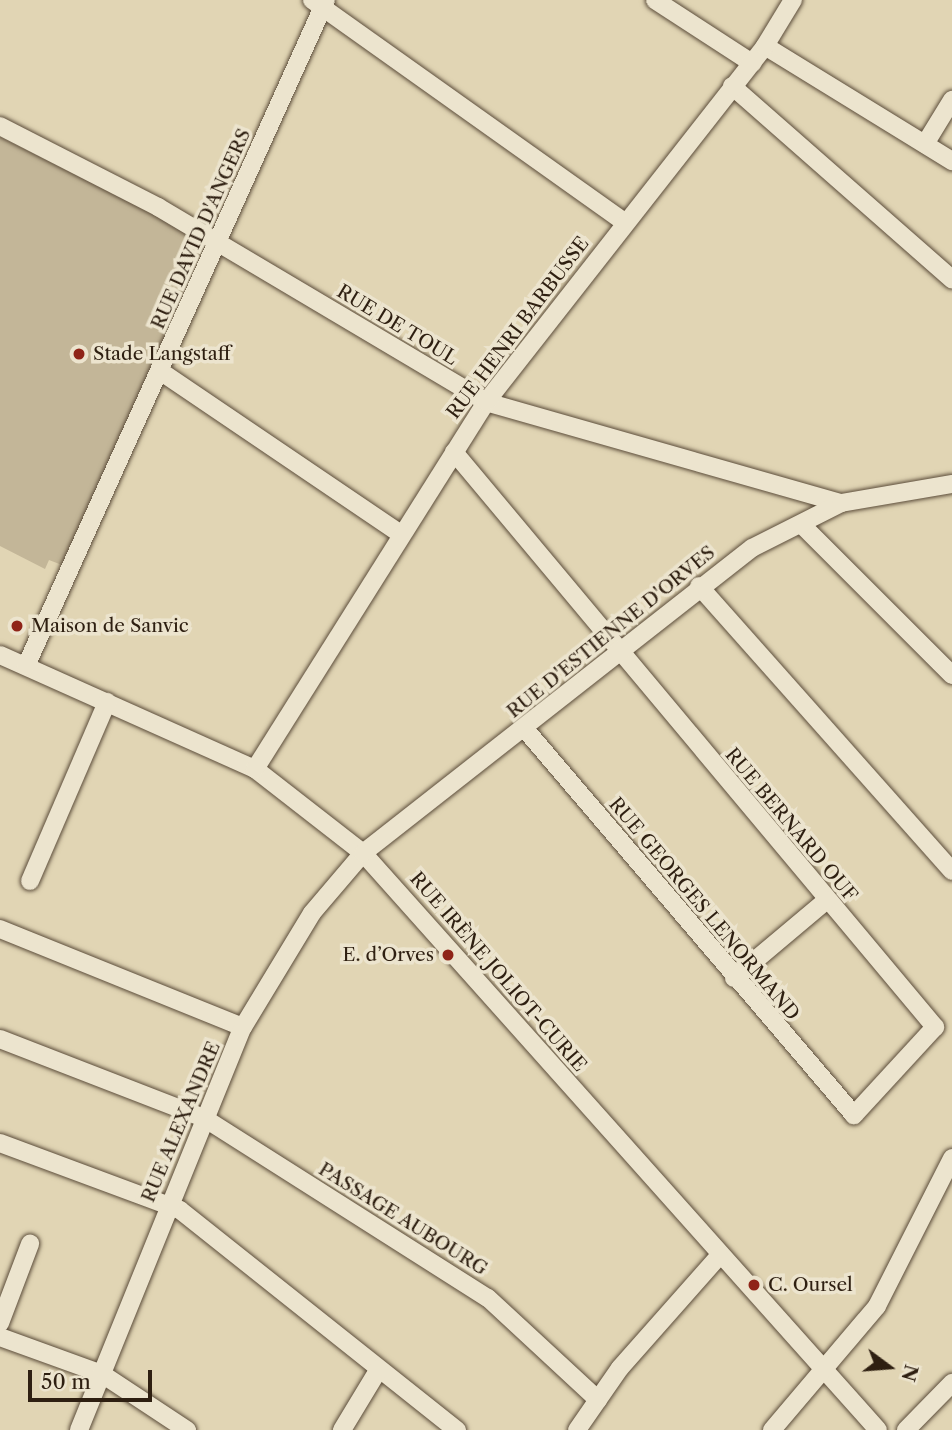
<!DOCTYPE html>
<meta charset="utf-8">
<style>
body{margin:0}
#map{position:relative;width:952px;height:1430px;overflow:hidden;background:#e1d5b4;font-family:"Libre Caslon Text",serif}
div>[style]{position:absolute}
.green>*{inset:0;background:#c3b698}
.roads{filter:drop-shadow(0 0 2px #5b4c3a) drop-shadow(0 0 2px #5b4c3a)}
.minor>*{height:18px;margin:-9px;padding:0 9px;transform-origin:9px;border-radius:9px;background:#ece4ce}
.dots>*{width:19px;height:19px;translate:-50% -50%;box-sizing:border-box;border:4px solid #ece4ce;border-radius:50%}
span{translate:-50% -50%;white-space:nowrap;text-align:center;line-height:1.15;-webkit-text-stroke:7px #ece4ce;paint-order:stroke}
.street-label{font-size:19px;color:#2e1f11}
.poi-label{font-size:19px;color:#2e1f11}
.left{translate:0 -50%;text-align:left}
.right{translate:-100% -50%;text-align:right}
.north{position:absolute;left:854px;top:1332px;width:70px;height:70px;-webkit-text-stroke:5px #ece4ce;paint-order:stroke;rotate:106deg;font-size:19px;font-weight:700;line-height:28px;text-align:center;color:#2e1f11}
.north::after{content:'';display:block;margin:auto;width:24px;height:32px;background:#2e1f11;clip-path:polygon(50% 0,100% 100%,50% 72%,0 100%)}
.scale{position:absolute;left:28px;top:1370px;width:124px;height:32px;box-sizing:border-box;border:4px solid #2e1f11;border-top:0;padding-left:9px;font-size:21px;line-height:24px;white-space:nowrap;color:#2e1f11;-webkit-text-stroke:5px #ece4ce;paint-order:stroke}
</style>
<div id="map">
<div class="green">
<i style="clip-path:polygon(0 137px,157px 216px,202px 244px,205px 254px,62px 565px,49px 560px,45px 569px,0 546px)"></i>
</div>
<div class="roads">
<div class="minor">
<i style="left:312px;top:0;width:383px;rotate:35.4deg"></i>
<i style="left:655px;top:0;width:116px;rotate:33deg"></i>
<i style="left:765px;top:46px;width:220px;rotate:31.6deg"></i>
<i style="left:732px;top:86px;width:293px;rotate:41.3deg"></i>
<i style="left:0;top:126px;width:178px;rotate:27.1deg"></i>
<i style="left:158px;top:207px;width:382px;rotate:30.7deg"></i>
<i style="left:486px;top:402px;width:369px;rotate:15.9deg"></i>
<i style="left:925px;top:144px;width:52px;rotate:-58.5deg"></i>
<i style="left:160px;top:371px;width:292px;rotate:34.1deg"></i>
<i style="left:454px;top:452px;width:750px;rotate:50.09deg"></i>
<i style="left:935px;top:1027px;width:120px;rotate:132.6deg"></i>
<i style="left:854px;top:1115px;width:509px;rotate:-130.45deg"></i>
<i style="left:802px;top:525px;width:212px;rotate:45deg"></i>
<i style="left:699px;top:586px;width:381px;rotate:48.4deg"></i>
<i style="left:0;top:655px;width:279px;rotate:24.1deg"></i>
<i style="left:255px;top:769px;width:137px;rotate:37.9deg"></i>
<i style="left:363px;top:853px;width:773px;rotate:48.25deg"></i>
<i style="left:26px;top:666px;width:730px;rotate:-65.75deg"></i>
<i style="left:255px;top:769px;width:434px;rotate:-57.8deg"></i>
<i style="left:486px;top:402px;width:452px;rotate:-51.9deg"></i>
<i style="left:765px;top:46px;width:54px;rotate:-58.7deg"></i>
<i style="left:30px;top:881px;width:195px;rotate:-66.7deg"></i>
<i style="left:0;top:929px;width:262px;rotate:22deg"></i>
<i style="left:734px;top:978px;width:121px;rotate:-40deg"></i>
<i style="left:0;top:1039px;width:219px;rotate:21.2deg"></i>
<i style="left:204px;top:1118px;width:336px;rotate:32.4deg"></i>
<i style="left:488px;top:1298px;width:150px;rotate:42.8deg"></i>
<i style="left:0;top:1143px;width:192px;rotate:20.4deg"></i>
<i style="left:180px;top:1210px;width:354px;rotate:38.5deg"></i>
<i style="left:0;top:1323px;width:85px;rotate:-69.2deg"></i>
<i style="left:0;top:1337px;width:109px;rotate:19.9deg"></i>
<i style="left:102px;top:1374px;width:102px;rotate:33.4deg"></i>
<i style="left:79px;top:1430px;width:435px;rotate:-67.9deg"></i>
<i style="left:243px;top:1027px;width:133px;rotate:-58.8deg"></i>
<i style="left:312px;top:913px;width:79px;rotate:-49.6deg"></i>
<i style="left:363px;top:853px;width:494px;rotate:-38.1deg"></i>
<i style="left:752px;top:548px;width:100px;rotate:-26.8deg"></i>
<i style="left:841px;top:503px;width:113px;rotate:-9.7deg"></i>
<i style="left:342px;top:1430px;width:71px;rotate:-58.8deg"></i>
<i style="left:577px;top:1430px;width:75px;rotate:-55.3deg"></i>
<i style="left:620px;top:1368px;width:149px;rotate:-48.5deg"></i>
<i style="left:772px;top:1430px;width:162px;rotate:-49.7deg"></i>
<i style="left:877px;top:1306px;width:166px;rotate:-63.1deg"></i>
<i style="left:906px;top:1430px;width:66px;rotate:-45.6deg"></i>
</div>
</div>
<div class="dots">
<i style="left:79px;top:354px;background:#8f2418"></i>
<i style="left:17px;top:626px;background:#8f2418"></i>
<i style="left:448px;top:955px;background:#8f2418"></i>
<i style="left:754px;top:1285px;background:#8f2418"></i>
</div>
<div class="street-label">
<span style="left:201px;top:229px;rotate:-66deg">RUE DAVID D'ANGERS</span>
<span style="left:397px;top:325px;rotate:31deg">RUE DE TOUL</span>
<span style="left:518px;top:328px;rotate:-53deg">RUE HENRI BARBUSSE</span>
<span style="left:611px;top:632px;rotate:-39deg">RUE D'ESTIENNE D'ORVES</span>
<span style="left:791px;top:825px;rotate:50deg">RUE BERNARD OUF</span>
<span style="left:704px;top:909px;rotate:50deg">RUE GEORGES LENORMAND</span>
<span style="left:498px;top:972px;rotate:49deg">RUE IRÈNE JOLIOT-CURIE</span>
<span style="left:181px;top:1122px;rotate:-67deg">RUE ALEXANDRE</span>
<span style="left:403px;top:1219px;rotate:32deg">PASSAGE AUBOURG</span>
</div>
<div class="poi-label">
<span class="left" style="left:93px;top:354px">Stade Langstaff</span>
<span class="left" style="left:31px;top:626px">Maison de Sanvic</span>
<span class="right" style="left:434px;top:955px">E. d’Orves</span>
<span class="left" style="left:768px;top:1285px">C. Oursel</span>
</div>
<div class="north">N</div>
<div class="scale">50 m</div>
</div>
